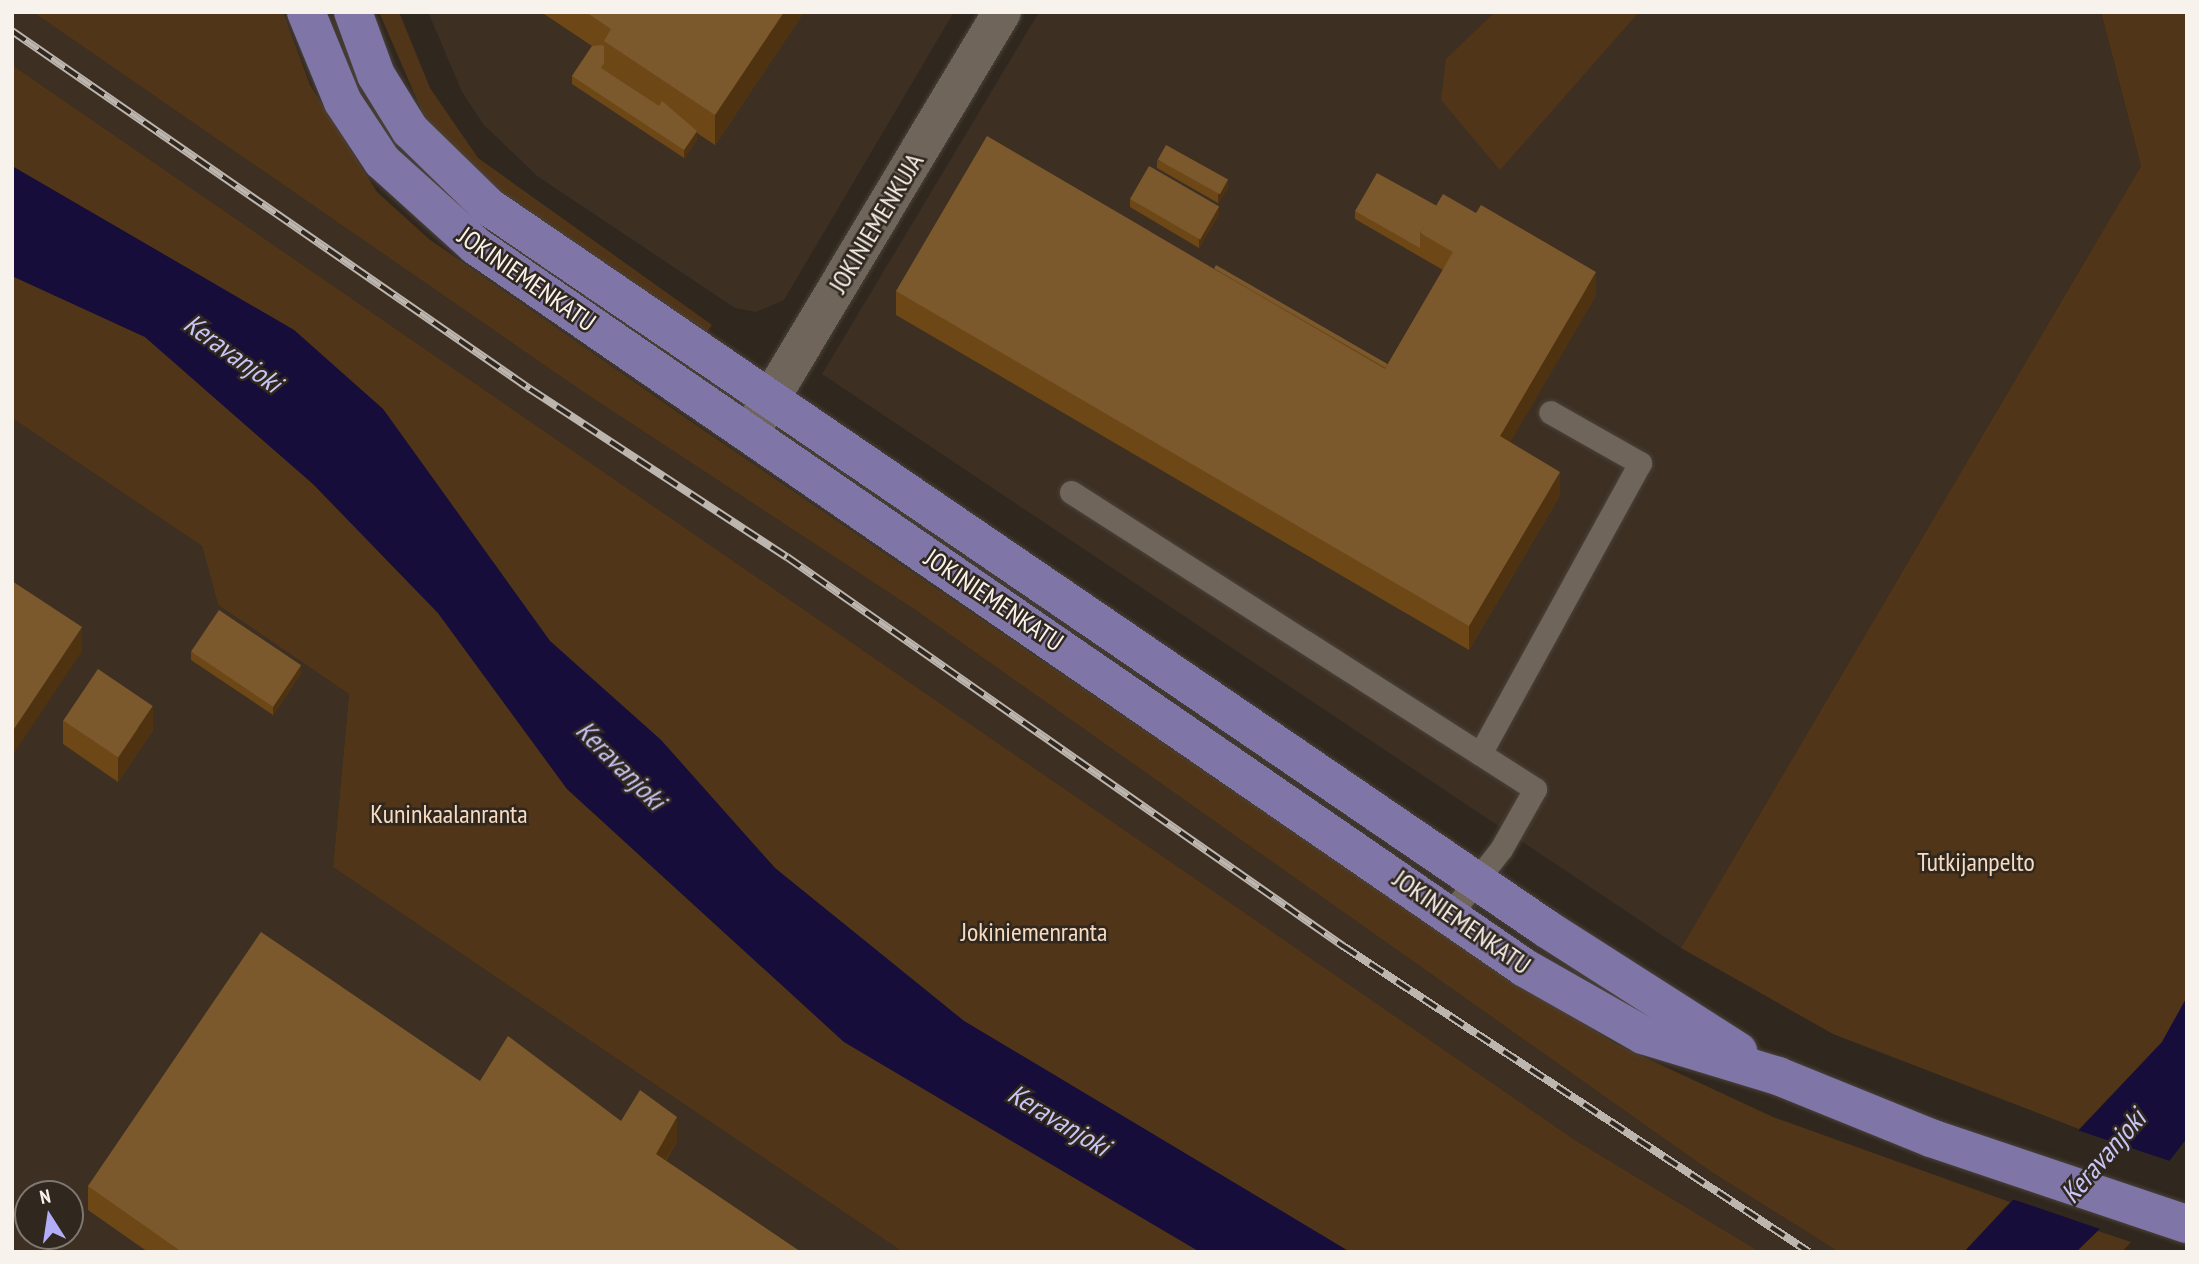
<!DOCTYPE html>
<style>
body{margin:0}
#map{position:relative;width:2199px;height:1264px;overflow:hidden;background:#30271e;font-family:"PT Sans Narrow",sans-serif}
div>[style]{position:absolute}
.built>*{inset:0;background:#3d2f22}
.green>*{inset:0;background:#513518}
.water>*{inset:0;background:#170d3b}
.pier>*{inset:0;background:#30271e}
.roads{filter:drop-shadow(0 0 2px #49423a) drop-shadow(0 0 2px #49423a)}
.service>*{height:23px;margin:-11.5px;padding:0 11.5px;transform-origin:11.5px;border-radius:11.5px;background:#6f655b}
.minor>*{height:38px;margin:-19px;padding:0 19px;transform-origin:19px;border-radius:19px;background:#6f655b}
.primary>*{height:38px;margin:-19px;padding:0 19px;transform-origin:19px;border-radius:19px;background:#7f75a7}
.rail>*{height:8px;margin-top:-4px;transform-origin:0;background:repeating-linear-gradient(90deg,#30271e 0 16px,#bdb6af 0 32px);box-sizing:border-box;border-block:2px solid #bdb6af}
.wall>*{inset:0;background:#6d4716}
.shaded-wall>*{inset:0;background:#4f3210}
.building>*{inset:0;background:#7c592d;transform-origin:0 0}
span{translate:-50% -50%;white-space:nowrap;text-align:center;line-height:1.15;-webkit-text-stroke:5px #30271e;paint-order:stroke}
.street-label{font-size:26px;color:#f8f2ec}
.park-label{font-size:26px;color:#f6dbc1}
.water-label{font-size:28px;color:#c8c6f7;font-style:italic}
.frame{position:absolute;inset:0;border:14px solid #f8f2ec;pointer-events:none}
.north{position:absolute;left:14px;top:1180px;width:70px;height:70px;box-sizing:border-box;background:#30271e;border:2px solid #807870;border-radius:50%;rotate:348deg;font-size:19px;font-weight:700;line-height:28px;text-align:center;color:#f8f2ec}
.north::after{content:'';display:block;margin:auto;width:24px;height:32px;background:#b2adf9;clip-path:polygon(50% 0,100% 100%,50% 72%,0 100%)}
</style>
<div id="map">
<div class="built">
<i style="clip-path:polygon(12px 12px,33px 12px,582px 391px,914px 609px,1713px 1173px,1839px 1252px,1760px 1252px,1575px 1140px,12px 65px)"></i>
<i style="clip-path:polygon(428px 12px,954px 12px,784px 300px,756px 312px,735px 308px,537px 176px,483px 124px,462px 92px)"></i>
<i style="clip-path:polygon(1039px 12px,2101px 12px,2141px 166px,1681px 948px,822px 374px)"></i>
<i style="clip-path:polygon(evenodd,12px 418px,202px 546px,218px 605px,349px 694px,333px 867px,903px 1252px,12px 1252px,12px 418px,28px 1194px,70px 1194px,70px 1236px,28px 1236px,28px 1194px)"></i>
</div>
<div class="green">
<i style="clip-path:polygon(33px 12px,283px 12px,310px 85px,377px 192px,429px 239px,693px 423px,1486px 963px,1616px 1044px,1773px 1117px,2010px 1202px,1964px 1252px,1839px 1252px,1713px 1173px,914px 609px,582px 391px)"></i>
<i style="clip-path:polygon(379px 12px,399px 12px,430px 88px,478px 158px,712px 325px,704px 336px,528px 217px,427px 123px)"></i>
<i style="clip-path:polygon(1495px 12px,1639px 12px,1500px 170px,1441px 100px,1446px 59px)"></i>
<i style="clip-path:polygon(2101px 12px,2187px 12px,2187px 997px,2162px 1042px,2079px 1129px,1833px 1034px,1681px 948px,2141px 166px)"></i>
<i style="clip-path:polygon(12px 65px,1575px 1140px,1760px 1252px,1350px 1252px,964px 1021px,775px 868px,661px 740px,550px 641px,383px 409px,294px 330px,12px 166px)"></i>
<i style="clip-path:polygon(12px 276px,145px 337px,313px 484px,438px 613px,567px 789px,844px 1042px,1200px 1252px,903px 1252px,333px 867px,349px 694px,218px 605px,202px 546px,12px 418px)"></i>
<i style="clip-path:polygon(2098px 1231px,2131px 1242px,2122px 1252px,2076px 1252px)"></i>
</div>
<div class="water">
<i style="clip-path:polygon(12px 166px,294px 330px,383px 409px,550px 641px,661px 740px,775px 868px,964px 1021px,1350px 1252px,1200px 1252px,844px 1042px,567px 789px,438px 613px,313px 484px,145px 337px,12px 276px)"></i>
<i style="clip-path:polygon(2187px 997px,2187px 1138px,2171px 1159px,2076px 1252px,1964px 1252px,2162px 1042px)"></i>
</div>
<div class="pier">
<i style="clip-path:polygon(2074px 1129px,2173px 1162px,2103px 1230px,2009px 1198px)"></i>
</div>
<div class="roads">
<div class="service">
<i style="left:1071px;top:492px;width:551px;rotate:32.62deg"></i>
<i style="left:1535px;top:789px;width:69px;rotate:119.5deg"></i>
<i style="left:1501px;top:849px;width:81px;rotate:128deg"></i>
<i style="left:1480px;top:754px;width:332px;rotate:-61.2deg"></i>
<i style="left:1640px;top:463px;width:103px;rotate:-150.5deg"></i>
</div>
<div class="minor">
<i style="left:753px;top:428px;width:485px;rotate:-59.1deg"></i>
</div>
<div class="primary">
<i style="left:306px;top:12px;width:97px;rotate:67.7deg"></i>
<i style="left:343px;top:102px;width:71px;rotate:56.5deg"></i>
<i style="left:382px;top:161px;width:127px;rotate:42.1deg"></i>
<i style="left:476px;top:246px;width:1273px;rotate:34.54deg"></i>
<i style="left:1525px;top:968px;width:136px;rotate:29.6deg"></i>
<i style="left:1643px;top:1035px;width:141px;rotate:16.9deg"></i>
<i style="left:1778px;top:1076px;width:165px;rotate:22.1deg"></i>
<i style="left:1931px;top:1138px;width:270px;rotate:18.6deg"></i>
<i style="left:353px;top:12px;width:67px;rotate:69.9deg"></i>
<i style="left:376px;top:75px;width:65px;rotate:58.3deg"></i>
<i style="left:410px;top:130px;width:110px;rotate:44.3deg"></i>
<i style="left:489px;top:207px;width:1281px;rotate:34.31deg"></i>
<i style="left:1547px;top:929px;width:227px;rotate:32.6deg"></i>
</div>
</div>
<div class="rail">
<i style="left:12px;top:31px;width:630px;rotate:34.65deg"></i>
<i style="left:530px;top:389px;width:307px;rotate:33.2deg"></i>
<i style="left:787px;top:557px;width:679px;rotate:34.98deg"></i>
<i style="left:1343px;top:946px;width:557px;rotate:33.29deg"></i>
</div>
<div class="wall">
<i style="clip-path:polygon(541px 12px,804px 12px,715px 145px,697px 133px,697px 139px,684px 158px,572px 84px,572px 76px,592px 46px)"></i>
<i style="clip-path:polygon(1157px 160px,1228px 188px,1218px 203px,1157px 168px)"></i>
<i style="clip-path:polygon(1130px 199px,1219px 214px,1199px 248px,1130px 207px)"></i>
<i style="clip-path:polygon(1355px 211px,1596px 295px,1510px 442px,1560px 495px,1469px 650px,896px 315px,896px 291px,1214px 269px,1387px 365px,1443px 270px,1355px 219px)"></i>
<i style="clip-path:polygon(191px 652px,301px 673px,273px 715px,191px 660px)"></i>
<i style="clip-path:polygon(63px 720px,153px 730px,118px 782px,63px 744px)"></i>
<i style="clip-path:polygon(480px 1081px,621px 1121px,677px 1141px,666px 1161px,801px 1252px,148px 1252px,88px 1210px,88px 1186px)"></i>
</div>
<div class="shaded-wall">
<i style="clip-path:polygon(784px 12px,804px 12px,715px 145px,715px 115px)"></i>
<i style="clip-path:polygon(697px 131px,697px 139px,684px 158px,684px 150px)"></i>
<i style="clip-path:polygon(1228px 180px,1228px 188px,1218px 203px,1218px 195px)"></i>
<i style="clip-path:polygon(1219px 206px,1219px 214px,1199px 248px,1199px 239px)"></i>
<i style="clip-path:polygon(1596px 272px,1596px 295px,1500px 460px,1500px 436px)"></i>
<i style="clip-path:polygon(1560px 472px,1560px 495px,1469px 650px,1469px 626px)"></i>
<i style="clip-path:polygon(82px 627px,82px 651px,12px 756px,12px 732px)"></i>
<i style="clip-path:polygon(301px 665px,301px 673px,273px 715px,273px 707px)"></i>
<i style="clip-path:polygon(153px 706px,153px 730px,118px 782px,118px 758px)"></i>
<i style="clip-path:polygon(677px 1117px,677px 1141px,656px 1177px,656px 1154px)"></i>
</div>
<div class="building">
<i style="clip-path:polygon(586px 12px,784px 12px,715px 115px,604px 41px,611px 29px)"></i>
<i style="clip-path:polygon(602px 45px,604px 46px,604px 63px,601px 68px,659px 106px,662px 101px,697px 131px,684px 150px,572px 76px,592px 46px)"></i>
<i style="clip-path:polygon(987px 136px,1385px 369px,1453px 252px,1420px 233px,1443px 194px,1476px 213px,1481px 205px,1596px 272px,1500px 436px,1560px 472px,1469px 626px,896px 291px)"></i>
<i style="left:1166px;top:145px;width:71px;height:17px;rotate:29deg"></i>
<i style="left:1149px;top:166px;width:81px;height:38px;rotate:30deg"></i>
<i style="clip-path:polygon(1377px 173px,1437px 206px,1420px 233px,1420px 248px,1355px 211px)"></i>
<i style="left:1216px;top:265px;width:198px;height:4px;rotate:30deg"></i>
<i style="clip-path:polygon(12px 581px,82px 627px,12px 732px)"></i>
<i style="left:219px;top:610px;width:99px;height:50px;rotate:34deg"></i>
<i style="left:98px;top:669px;width:66px;height:62px;rotate:34deg"></i>
<i style="clip-path:polygon(261px 932px,480px 1081px,508px 1036px,621px 1121px,640px 1090px,677px 1117px,656px 1154px,801px 1252px,182px 1252px,88px 1186px)"></i>
</div>
<div class="street-label">
<span style="left:876px;top:223px;rotate:-59deg">JOKINIEMENKUJA</span>
<span style="left:527px;top:279px;rotate:35deg">JOKINIEMENKATU</span>
<span style="left:994px;top:600px;rotate:34deg">JOKINIEMENKATU</span>
<span style="left:1462px;top:922px;rotate:35deg">JOKINIEMENKATU</span>
</div>
<div class="park-label">
<span style="left:449px;top:814px">Kuninkaalanranta</span>
<span style="left:1976px;top:862px">Tutkijanpelto</span>
<span style="left:1034px;top:932px">Jokiniemenranta</span>
</div>
<div class="water-label">
<span style="left:233px;top:353px;rotate:36deg">Keravanjoki</span>
<span style="left:621px;top:765px;rotate:45deg">Keravanjoki</span>
<span style="left:1059px;top:1120px;rotate:31deg">Keravanjoki</span>
<span style="left:2103px;top:1156px;rotate:-49deg">Keravanjoki</span>
</div>
<div class="frame"></div>
<div class="north">N</div>
</div>
